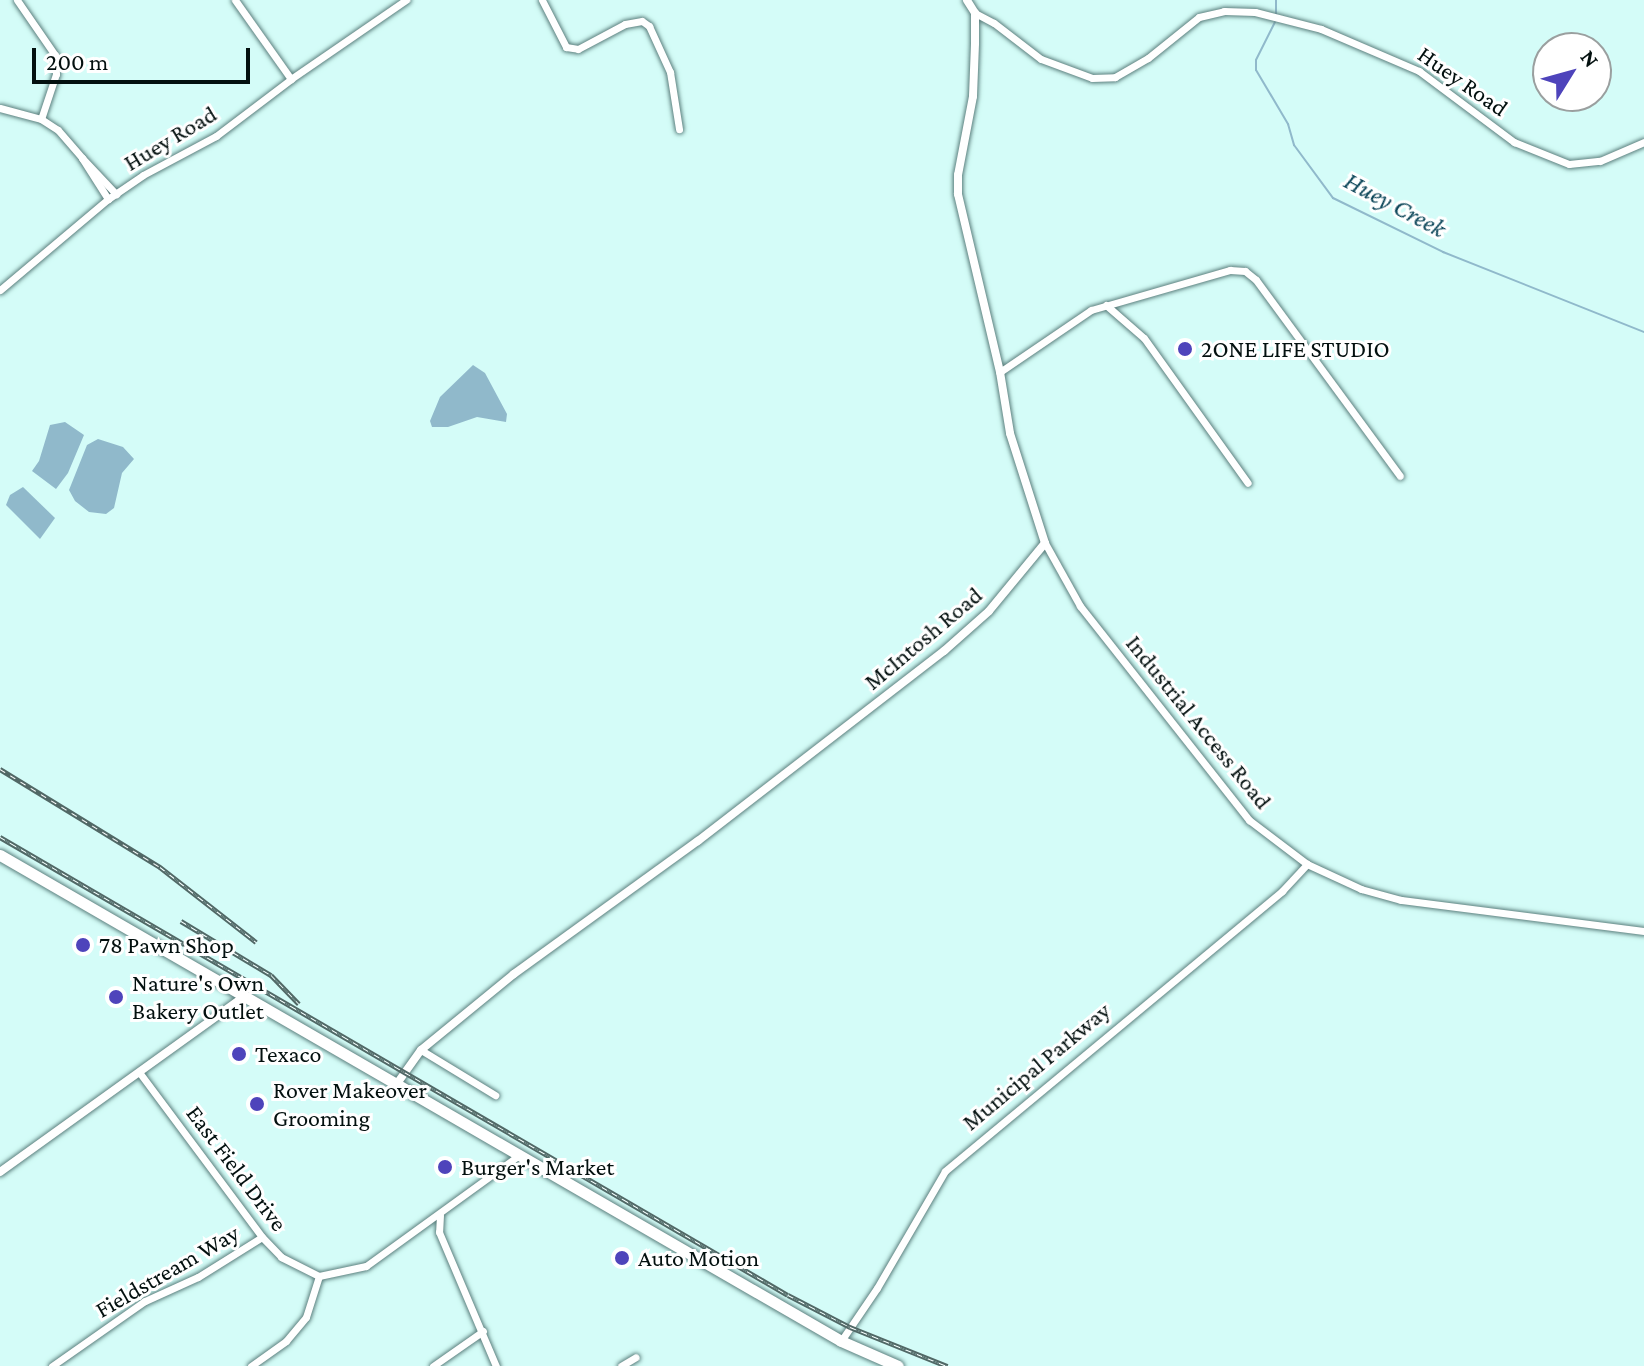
<!DOCTYPE html>
<style>
body{margin:0}
#map{position:relative;width:1644px;height:1366px;overflow:hidden;background:#d4fcf8;font-family:"Crimson Pro",serif}
div>[style]{position:absolute}
.water>*{inset:0;background:#90b9cb}
.stream>*{height:2px;margin:-1px;padding:0 1px;transform-origin:1px;border-radius:1px;background:#90b9cb}
.roads{filter:drop-shadow(0 0 2px #5c807e) drop-shadow(0 0 2px #5c807e)}
.minor>*{height:7px;margin:-3.5px;padding:0 3.5px;transform-origin:3.5px;border-radius:3.5px;background:#fff}
.tertiary>*{height:8px;margin:-4px;padding:0 4px;transform-origin:4px;border-radius:4px;background:#fff}
.primary>*{height:11px;margin:-5.5px;padding:0 5.5px;transform-origin:5.5px;border-radius:5.5px;background:#fff}
.rail>*{height:5px;margin-top:-2.5px;transform-origin:0;background:repeating-linear-gradient(90deg,#fff 0 6px,#516866 0 12px);box-sizing:border-box;border-block:2px solid #516866}
.dots>*{width:22px;height:22px;translate:-50% -50%;box-sizing:border-box;border:4px solid #fff;border-radius:50%}
span{translate:-50% -50%;white-space:nowrap;text-align:center;line-height:1.15;-webkit-text-stroke:6px #fff;paint-order:stroke}
.street-label{font-size:24px;color:#03100f}
.poi-label{font-size:24px;color:#03100f}
.left{translate:0 -50%;text-align:left}
.water-label{font-size:26px;color:#0d475a;font-style:italic}
.north{position:absolute;left:1532px;top:32px;width:80px;height:80px;box-sizing:border-box;background:#fff;border:2px solid #9a9f9f;border-radius:50%;rotate:53deg;font-size:22px;font-weight:700;line-height:32px;text-align:center;color:#03100f}
.north::after{content:'';display:block;margin:auto;width:28px;height:36px;background:#4e44bb;clip-path:polygon(50% 0,100% 100%,50% 72%,0 100%)}
.scale{position:absolute;left:32px;top:48px;width:218px;height:36px;box-sizing:border-box;border:4px solid #03100f;border-top:0;padding-left:10px;font-size:24px;line-height:28px;white-space:nowrap;color:#03100f;-webkit-text-stroke:6px #fff;paint-order:stroke}
</style>
<div id="map">
<div class="water">
<i style="clip-path:polygon(473px 365px,485px 373px,507px 414px,506px 422px,477px 417px,448px 427px,432px 427px,430px 421px,440px 397px)"></i>
<i style="clip-path:polygon(65px 422px,84px 435px,68px 473px,56px 489px,32px 471px,39px 461px,50px 425px)"></i>
<i style="clip-path:polygon(98px 439px,123px 447px,134px 459px,122px 473px,114px 508px,106px 514px,89px 512px,75px 501px,69px 490px,87px 445px)"></i>
<i style="clip-path:polygon(23px 487px,55px 518px,40px 539px,6px 505px,10px 495px)"></i>
</div>
<div class="stream">
<i style="left:1276px;top:16px;width:16px;rotate:-90deg"></i>
<i style="left:1275px;top:22px;width:42px;rotate:116.6deg"></i>
<i style="left:1256px;top:60px;width:10px;rotate:90deg"></i>
<i style="left:1256px;top:70px;width:63px;rotate:59.3deg"></i>
<i style="left:1288px;top:124px;width:22px;rotate:74deg"></i>
<i style="left:1294px;top:145px;width:66px;rotate:53.7deg"></i>
<i style="left:1333px;top:198px;width:123px;rotate:26.1deg"></i>
<i style="left:1443px;top:252px;width:216px;rotate:21.7deg"></i>
</div>
<div class="roads">
<div class="minor">
<i style="left:17px;top:0;width:67px;rotate:55.4deg"></i>
<i style="left:55px;top:55px;width:19px;rotate:87deg"></i>
<i style="left:56px;top:74px;width:47px;rotate:108.4deg"></i>
<i style="left:235px;top:0;width:97px;rotate:54.7deg"></i>
<i style="left:542px;top:0;width:53px;rotate:62.9deg"></i>
<i style="left:566px;top:47px;width:12px;rotate:9deg"></i>
<i style="left:578px;top:49px;width:53px;rotate:-28deg"></i>
<i style="left:625px;top:24px;width:17px;rotate:-10deg"></i>
<i style="left:642px;top:21px;width:9px;rotate:36deg"></i>
<i style="left:649px;top:26px;width:51px;rotate:65.5deg"></i>
<i style="left:670px;top:72px;width:58px;rotate:81deg"></i>
<i style="left:975px;top:13px;width:21px;rotate:28deg"></i>
<i style="left:994px;top:23px;width:59px;rotate:37.5deg"></i>
<i style="left:1041px;top:59px;width:54px;rotate:20.4deg"></i>
<i style="left:1092px;top:78px;width:23px;rotate:-2deg"></i>
<i style="left:1115px;top:77px;width:38px;rotate:-30deg"></i>
<i style="left:1148px;top:58px;width:65px;rotate:-38.8deg"></i>
<i style="left:1199px;top:17px;width:26px;rotate:-13deg"></i>
<i style="left:1224px;top:11px;width:31px;rotate:2deg"></i>
<i style="left:1255px;top:12px;width:68px;rotate:14.4deg"></i>
<i style="left:1321px;top:29px;width:107px;rotate:23.2deg"></i>
<i style="left:1419px;top:71px;width:119px;rotate:36.8deg"></i>
<i style="left:1514px;top:142px;width:59px;rotate:21.8deg"></i>
<i style="left:1569px;top:164px;width:31px;rotate:-6deg"></i>
<i style="left:1600px;top:161px;width:48px;rotate:-23.4deg"></i>
<i style="left:0;top:108px;width:42px;rotate:15deg"></i>
<i style="left:41px;top:119px;width:20px;rotate:33deg"></i>
<i style="left:58px;top:130px;width:37px;rotate:49deg"></i>
<i style="left:82px;top:158px;width:49px;rotate:57.6deg"></i>
<i style="left:82px;top:158px;width:50px;rotate:46.6deg"></i>
<i style="left:0;top:290px;width:141px;rotate:-40.1deg"></i>
<i style="left:108px;top:199px;width:42px;rotate:-34.4deg"></i>
<i style="left:143px;top:175px;width:83px;rotate:-28.1deg"></i>
<i style="left:216px;top:136px;width:94px;rotate:-37.2deg"></i>
<i style="left:291px;top:79px;width:140px;rotate:-34.5deg"></i>
<i style="left:1106px;top:305px;width:50px;rotate:41deg"></i>
<i style="left:1144px;top:338px;width:178px;rotate:54.4deg"></i>
<i style="left:1000px;top:372px;width:110px;rotate:-34.3deg"></i>
<i style="left:1091px;top:310px;width:145px;rotate:-16.1deg"></i>
<i style="left:1230px;top:270px;width:15px;rotate:4deg"></i>
<i style="left:1245px;top:271px;width:14px;rotate:39deg"></i>
<i style="left:1256px;top:280px;width:243px;rotate:53.7deg"></i>
<i style="left:1045px;top:543px;width:72px;rotate:60.9deg"></i>
<i style="left:1080px;top:606px;width:273px;rotate:51.7deg"></i>
<i style="left:1249px;top:820px;width:73px;rotate:37.2deg"></i>
<i style="left:1307px;top:864px;width:60px;rotate:24.8deg"></i>
<i style="left:1361px;top:889px;width:41px;rotate:15.4deg"></i>
<i style="left:1401px;top:900px;width:245px;rotate:7.3deg"></i>
<i style="left:421px;top:1050px;width:87px;rotate:31.3deg"></i>
<i style="left:139px;top:1072px;width:206px;rotate:53.3deg"></i>
<i style="left:262px;top:1237px;width:28px;rotate:46deg"></i>
<i style="left:281px;top:1257px;width:42px;rotate:26.6deg"></i>
<i style="left:319px;top:1276px;width:48px;rotate:-12deg"></i>
<i style="left:366px;top:1266px;width:188px;rotate:-35.9deg"></i>
<i style="left:440px;top:1215px;width:17px;rotate:93deg"></i>
<i style="left:439px;top:1232px;width:146px;rotate:67deg"></i>
<i style="left:841px;top:1341px;width:64px;rotate:-55.8deg"></i>
<i style="left:877px;top:1288px;width:135px;rotate:-59.8deg"></i>
<i style="left:945px;top:1171px;width:438px;rotate:-39.7deg"></i>
<i style="left:1282px;top:891px;width:37px;rotate:-47deg"></i>
<i style="left:52px;top:1366px;width:113px;rotate:-35deg"></i>
<i style="left:145px;top:1301px;width:58px;rotate:-24.4deg"></i>
<i style="left:198px;top:1277px;width:75px;rotate:-32deg"></i>
<i style="left:251px;top:1366px;width:43px;rotate:-35.5deg"></i>
<i style="left:286px;top:1341px;width:31px;rotate:-50deg"></i>
<i style="left:306px;top:1317px;width:43px;rotate:-72.4deg"></i>
<i style="left:433px;top:1366px;width:61px;rotate:-35deg"></i>
<i style="left:621px;top:1366px;width:17px;rotate:-31deg"></i>
</div>
<div class="tertiary">
<i style="left:396px;top:1085px;width:43px;rotate:-54.5deg"></i>
<i style="left:421px;top:1050px;width:120px;rotate:-39.3deg"></i>
<i style="left:514px;top:974px;width:227px;rotate:-35.9deg"></i>
<i style="left:698px;top:841px;width:311px;rotate:-37.7deg"></i>
<i style="left:944px;top:651px;width:60px;rotate:-41.6deg"></i>
<i style="left:989px;top:611px;width:88px;rotate:-50.5deg"></i>
<i style="left:1045px;top:543px;width:115px;rotate:-107.7deg"></i>
<i style="left:1010px;top:433px;width:62px;rotate:-99.3deg"></i>
<i style="left:1000px;top:372px;width:183px;rotate:-103.3deg"></i>
<i style="left:958px;top:194px;width:19px;rotate:-90deg"></i>
<i style="left:958px;top:175px;width:80px;rotate:-79.2deg"></i>
<i style="left:973px;top:96px;width:53px;rotate:-87.8deg"></i>
<i style="left:975px;top:43px;width:30px;rotate:-90deg"></i>
<i style="left:975px;top:13px;width:15px;rotate:-122deg"></i>
<i style="left:0;top:1172px;width:302px;rotate:-35.7deg"></i>
</div>
<div class="primary">
<i style="left:0;top:855px;width:971px;rotate:30.02deg"></i>
<i style="left:841px;top:1341px;width:62px;rotate:23.7deg"></i>
</div>
</div>
<div class="rail">
<i style="left:0;top:769px;width:188px;rotate:31.5deg"></i>
<i style="left:160px;top:867px;width:122px;rotate:38deg"></i>
<i style="left:0;top:837px;width:911px;rotate:30.17deg"></i>
<i style="left:788px;top:1295px;width:70px;rotate:27.3deg"></i>
<i style="left:850px;top:1327px;width:105px;rotate:21.9deg"></i>
<i style="left:181px;top:921px;width:105px;rotate:31deg"></i>
<i style="left:271px;top:975px;width:40px;rotate:46deg"></i>
</div>
<div class="dots">
<i style="left:1185px;top:349px;background:#4e44bb"></i>
<i style="left:83px;top:945px;background:#4e44bb"></i>
<i style="left:116px;top:997px;background:#4e44bb"></i>
<i style="left:239px;top:1054px;background:#4e44bb"></i>
<i style="left:257px;top:1104px;background:#4e44bb"></i>
<i style="left:445px;top:1167px;background:#4e44bb"></i>
<i style="left:622px;top:1258px;background:#4e44bb"></i>
</div>
<div class="street-label">
<span style="left:1463px;top:81px;rotate:35deg">Huey Road</span>
<span style="left:170px;top:138px;rotate:-31deg">Huey Road</span>
<span style="left:923px;top:638px;rotate:-40deg">McIntosh Road</span>
<span style="left:1199px;top:722px;rotate:51deg">Industrial Access Road</span>
<span style="left:1036px;top:1066px;rotate:-40deg">Municipal Parkway</span>
<span style="left:237px;top:1168px;rotate:53deg">East Field Drive</span>
<span style="left:167px;top:1271px;rotate:-30deg">Fieldstream Way</span>
</div>
<div class="poi-label">
<span class="left" style="left:1201px;top:349px">2ONE LIFE STUDIO</span>
<span class="left" style="left:99px;top:945px">78 Pawn Shop</span>
<span class="left" style="left:132px;top:997px">Nature's Own<br>Bakery Outlet</span>
<span class="left" style="left:255px;top:1054px">Texaco</span>
<span class="left" style="left:273px;top:1104px">Rover Makeover<br>Grooming</span>
<span class="left" style="left:461px;top:1167px">Burger's Market</span>
<span class="left" style="left:638px;top:1258px">Auto Motion</span>
</div>
<div class="water-label">
<span style="left:1395px;top:205px;rotate:28deg">Huey Creek</span>
</div>
<div class="north">N</div>
<div class="scale">200 m</div>
</div>
